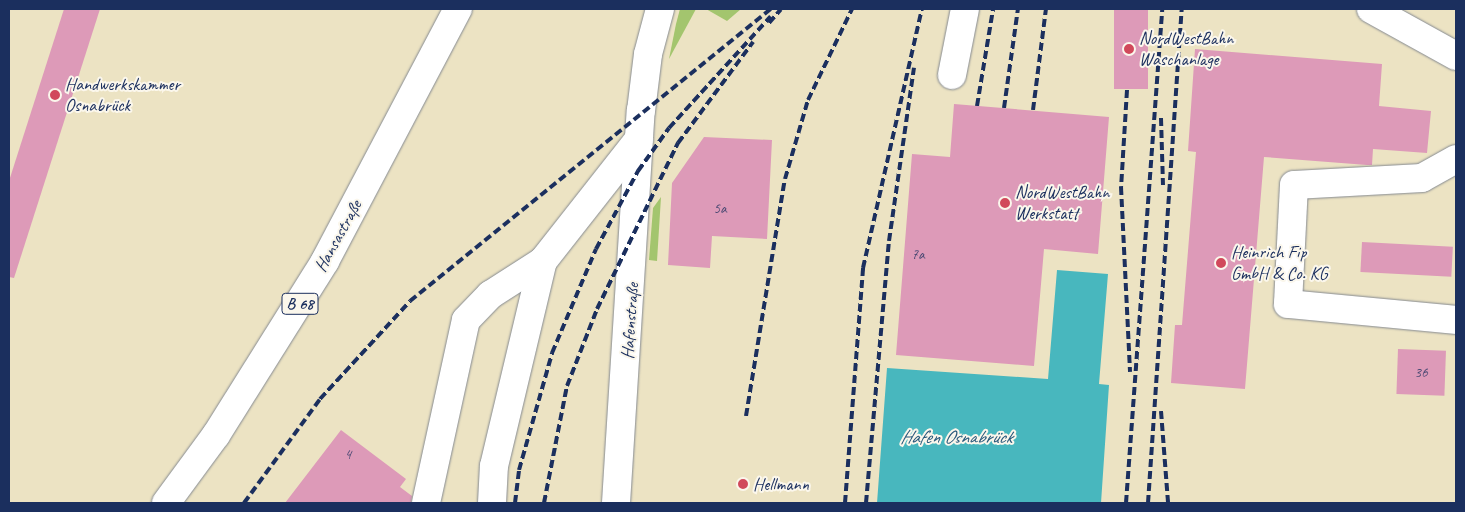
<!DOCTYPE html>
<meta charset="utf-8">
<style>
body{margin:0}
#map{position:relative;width:1465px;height:512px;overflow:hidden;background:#ece3c3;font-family:Caveat,sans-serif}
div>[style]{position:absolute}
.green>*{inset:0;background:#a3c56e}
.water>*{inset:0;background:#48b7be}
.building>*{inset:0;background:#dd9ab8;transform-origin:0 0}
.roads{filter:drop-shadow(0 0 1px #848990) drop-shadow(0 0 1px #848990)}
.minor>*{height:28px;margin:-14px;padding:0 14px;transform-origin:14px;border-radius:14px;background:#fff}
.major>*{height:28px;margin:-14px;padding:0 14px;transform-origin:14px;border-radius:14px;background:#fff}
.rail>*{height:4px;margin-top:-2px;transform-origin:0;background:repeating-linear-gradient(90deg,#1b2f5e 0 8px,transparent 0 12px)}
.dots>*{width:14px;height:14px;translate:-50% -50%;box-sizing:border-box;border:2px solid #fbf7ec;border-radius:50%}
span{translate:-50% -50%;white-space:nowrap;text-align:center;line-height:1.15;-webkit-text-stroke:4px #fbf7ec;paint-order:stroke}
.number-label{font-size:15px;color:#4c4a74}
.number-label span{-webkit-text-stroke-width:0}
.shield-label span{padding:1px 4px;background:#fbf7ec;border:1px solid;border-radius:4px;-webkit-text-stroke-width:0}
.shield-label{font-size:16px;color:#1b2f5e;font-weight:700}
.poi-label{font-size:18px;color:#1b2f5e}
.left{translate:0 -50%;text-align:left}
.street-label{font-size:18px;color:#1b2f5e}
.water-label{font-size:19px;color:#28587b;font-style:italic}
.frame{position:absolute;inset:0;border:10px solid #1b2f5e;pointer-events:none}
</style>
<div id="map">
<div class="green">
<i style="clip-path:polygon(680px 9px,696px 9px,669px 59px,676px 24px)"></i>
<i style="clip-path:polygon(706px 9px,741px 9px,727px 21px)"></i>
<i style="clip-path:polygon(661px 197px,657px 261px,649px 260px,653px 208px)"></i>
</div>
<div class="water">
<i style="clip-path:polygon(1057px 270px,1108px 274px,1099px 384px,1109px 385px,1101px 503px,877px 503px,887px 368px,1048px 379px)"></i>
</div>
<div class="building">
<i style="clip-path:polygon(64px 9px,100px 9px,14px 278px,9px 277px,9px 181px)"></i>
<i style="left:1114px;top:9px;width:34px;height:80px"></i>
<i style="clip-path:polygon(1195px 49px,1382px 64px,1379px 106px,1431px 111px,1427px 153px,1373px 149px,1372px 165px,1367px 165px,1264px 157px,1245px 389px,1171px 383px,1175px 325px,1182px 325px,1196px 152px,1188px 151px)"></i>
<i style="clip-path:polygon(954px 104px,1109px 117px,1098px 254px,1044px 249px,1034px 366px,896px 355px,912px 154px,950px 157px)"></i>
<i style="clip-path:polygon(704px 137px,772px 140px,767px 239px,712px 236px,710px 268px,668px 265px,672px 183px)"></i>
<i style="left:1362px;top:242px;width:91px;height:30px;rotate:3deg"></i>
<i style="left:1398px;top:349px;width:48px;height:45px;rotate:2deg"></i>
<i style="clip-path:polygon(341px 430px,406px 479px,400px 487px,412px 496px,411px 503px,285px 503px)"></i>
</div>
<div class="roads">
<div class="minor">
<i style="left:1371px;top:9px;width:97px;rotate:28.9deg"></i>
<i style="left:952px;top:75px;width:67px;rotate:-78.9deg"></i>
<i style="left:1456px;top:159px;width:39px;rotate:151deg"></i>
<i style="left:1422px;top:178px;width:128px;rotate:176.9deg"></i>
<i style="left:1294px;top:185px;width:119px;rotate:92.9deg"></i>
<i style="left:1288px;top:304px;width:169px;rotate:5.4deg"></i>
<i style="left:426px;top:503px;width:187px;rotate:-77.7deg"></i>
<i style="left:466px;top:320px;width:35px;rotate:-46deg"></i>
<i style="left:490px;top:295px;width:63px;rotate:-32.7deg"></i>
<i style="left:492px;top:503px;width:37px;rotate:-87deg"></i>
<i style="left:494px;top:466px;width:211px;rotate:-76.6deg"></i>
<i style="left:543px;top:261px;width:155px;rotate:-51.8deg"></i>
<i style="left:616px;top:503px;width:393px;rotate:-86.4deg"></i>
<i style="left:641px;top:111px;width:57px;rotate:-83deg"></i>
<i style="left:648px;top:54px;width:47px;rotate:-75.1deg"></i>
</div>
<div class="major">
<i style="left:166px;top:503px;width:84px;rotate:-53.7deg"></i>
<i style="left:216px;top:435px;width:205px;rotate:-57.9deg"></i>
<i style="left:325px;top:261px;width:285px;rotate:-62.2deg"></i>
</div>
</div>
<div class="rail">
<i style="left:769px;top:23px;width:18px;rotate:-49deg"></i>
<i style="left:1127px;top:90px;width:97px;rotate:93.5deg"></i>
<i style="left:1121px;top:187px;width:185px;rotate:87.2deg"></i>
<i style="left:977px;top:106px;width:98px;rotate:-80.6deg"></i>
<i style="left:1004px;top:108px;width:100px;rotate:-82deg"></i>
<i style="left:1033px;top:110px;width:102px;rotate:-82.7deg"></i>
<i style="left:1161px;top:118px;width:67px;rotate:88.3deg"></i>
<i style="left:1161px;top:411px;width:92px;rotate:85.6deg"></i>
<i style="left:746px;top:416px;width:240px;rotate:-80.7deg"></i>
<i style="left:785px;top:179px;width:82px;rotate:-73.8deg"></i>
<i style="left:808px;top:100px;width:101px;rotate:-64.2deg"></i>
<i style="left:244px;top:503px;width:129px;rotate:-53.8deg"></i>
<i style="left:320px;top:399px;width:133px;rotate:-47.4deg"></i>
<i style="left:410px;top:301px;width:464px;rotate:-39deg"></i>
<i style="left:515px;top:503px;width:33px;rotate:-83deg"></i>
<i style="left:519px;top:470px;width:122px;rotate:-74.2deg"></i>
<i style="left:552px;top:353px;width:113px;rotate:-67.1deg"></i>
<i style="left:596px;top:249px;width:89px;rotate:-61.7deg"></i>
<i style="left:638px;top:171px;width:53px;rotate:-54.2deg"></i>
<i style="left:669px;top:128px;width:151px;rotate:-47.7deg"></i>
<i style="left:544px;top:503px;width:119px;rotate:-78.9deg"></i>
<i style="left:567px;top:386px;width:83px;rotate:-68.7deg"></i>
<i style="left:597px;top:309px;width:185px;rotate:-64deg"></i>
<i style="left:678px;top:143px;width:126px;rotate:-53.4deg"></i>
<i style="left:845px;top:503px;width:236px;rotate:-85.6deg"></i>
<i style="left:863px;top:268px;width:266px;rotate:-77.2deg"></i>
<i style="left:866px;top:503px;width:263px;rotate:-85deg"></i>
<i style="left:889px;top:241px;width:175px;rotate:-81.8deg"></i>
<i style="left:1126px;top:503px;width:495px;rotate:-85.8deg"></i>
<i style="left:1148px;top:503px;width:495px;rotate:-86.1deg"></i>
</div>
<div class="dots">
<i style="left:1129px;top:49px;background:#d1495b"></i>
<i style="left:55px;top:95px;background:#d1495b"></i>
<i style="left:1005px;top:203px;background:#d1495b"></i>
<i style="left:1221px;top:263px;background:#d1495b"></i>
<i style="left:743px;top:484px;background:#d1495b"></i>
</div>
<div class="number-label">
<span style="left:720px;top:209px">5a</span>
<span style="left:918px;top:255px">7a</span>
<span style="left:1421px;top:373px">36</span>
<span style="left:348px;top:455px">4</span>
</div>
<div class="shield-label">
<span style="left:300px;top:304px">B 68</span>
</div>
<div class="poi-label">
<span class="left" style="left:1139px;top:49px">NordWestBahn<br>Waschanlage</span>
<span class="left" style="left:65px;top:95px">Handwerkskammer<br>Osnabrück</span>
<span class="left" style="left:1015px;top:203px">NordWestBahn<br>Werkstatt</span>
<span class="left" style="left:1231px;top:263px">Heinrich Fip<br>GmbH &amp; Co. KG</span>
<span class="left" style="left:753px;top:484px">Hellmann</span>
</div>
<div class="street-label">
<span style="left:338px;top:236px;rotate:-61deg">Hansastraße</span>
<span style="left:630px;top:321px;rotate:-86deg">Hafenstraße</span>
</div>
<div class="water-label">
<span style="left:956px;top:438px">Hafen Osnabrück</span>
</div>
<div class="frame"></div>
</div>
